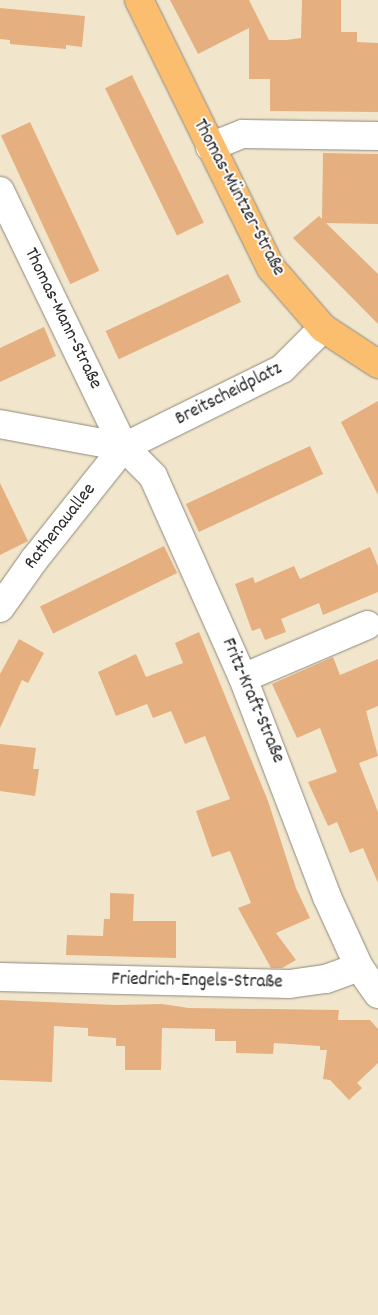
<!DOCTYPE html>
<meta charset="utf-8">
<style>
body{margin:0}
#map{position:relative;width:378px;height:1315px;overflow:hidden;background:#f1e6cc;font-family:Dekko,sans-serif}
div>[style]{position:absolute}
.building>*{inset:0;background:#e5af80;transform-origin:0 0}
.roads{filter:drop-shadow(0 0 1px #8e887c) drop-shadow(0 0 1px #8e887c)}
.minor>*{height:28px;margin:-14px;padding:0 14px;transform-origin:14px;border-radius:14px;background:#fff}
.major>*{height:28px;margin:-14px;padding:0 14px;transform-origin:14px;border-radius:14px;background:#fbbd6e}
span{translate:-50% -50%;white-space:nowrap;text-align:center;line-height:1.15;-webkit-text-stroke:4px #fff;paint-order:stroke}
.street-label{font-size:19px;color:#2b2b2b}
</style>
<div id="map">
<div class="building">
<i style="clip-path:polygon(170px 0,249px 0,269px 40px,286px 40px,301px 38px,302px 0,341px 0,341px 32px,357px 32px,357px 42px,378px 43px,378px 112px,270px 111px,270px 79px,249px 79px,249px 28px,198px 54px)"></i>
<i style="clip-path:polygon(0 8px,85px 16px,82px 47px,66px 45px,66px 49px,10px 44px,10px 40px,0 39px)"></i>
<i style="left:132px;top:75px;width:164px;height:30px;rotate:64deg"></i>
<i style="left:30px;top:122px;width:164px;height:32px;rotate:65deg"></i>
<i style="clip-path:polygon(323px 153px,378px 154px,378px 224px,326px 223px,378px 274px,378px 324px,293px 238px,319px 216px,322px 219px)"></i>
<i style="left:228px;top:274px;width:31px;height:135px;rotate:65deg"></i>
<i style="clip-path:polygon(44px 327px,56px 356px,0 382px,0 348px)"></i>
<i style="clip-path:polygon(378px 401px,378px 495px,341px 422px)"></i>
<i style="left:310px;top:446px;width:31px;height:137px;rotate:65deg"></i>
<i style="clip-path:polygon(0 483px,28px 541px,0 555px)"></i>
<i style="left:164px;top:546px;width:30px;height:138px;rotate:64deg"></i>
<i style="clip-path:polygon(370px 547px,378px 566px,378px 592px,323px 615px,319px 603px,281px 619px,286px 632px,265px 640px,260px 628px,252px 631px,235px 584px,253px 577px,255px 583px,294px 566px,300px 579px)"></i>
<i style="clip-path:polygon(199px 632px,268px 801px,296px 888px,310px 918px,276px 933px,296px 960px,282px 968px,271px 968px,238px 908px,251px 903px,230px 851px,212px 857px,196px 811px,230px 799px,205px 736px,185px 744px,171px 711px,153px 718px,147px 704px,116px 716px,98px 672px,136px 654px,146px 677px,183px 663px,175px 643px)"></i>
<i style="clip-path:polygon(19px 639px,44px 653px,28px 683px,22px 680px,0 728px,0 674px)"></i>
<i style="clip-path:polygon(333px 657px,340px 675px,378px 659px,378px 706px,366px 711px,378px 756px,359px 763px,378px 812px,378px 883px,363px 848px,350px 853px,337px 822px,328px 826px,308px 782px,337px 772px,320px 728px,297px 738px,272px 684px)"></i>
<i style="clip-path:polygon(0 744px,36px 748px,33px 769px,39px 769px,35px 796px,0 791px)"></i>
<i style="clip-path:polygon(110px 893px,134px 894px,133px 921px,176px 921px,176px 958px,66px 955px,67px 935px,103px 936px,104px 919px,110px 919px)"></i>
<i style="clip-path:polygon(0 1000px,116px 1005px,162px 1004px,189px 1008px,339px 1010px,338px 1020px,370px 1020px,378px 1029px,378px 1063px,357px 1083px,362px 1088px,349px 1100px,330px 1080px,323px 1079px,327px 1050px,320px 1050px,320px 1046px,274px 1043px,273px 1054px,236px 1053px,236px 1041px,215px 1041px,215px 1029px,162px 1028px,161px 1070px,125px 1070px,125px 1046px,116px 1046px,116px 1038px,88px 1036px,88px 1028px,54px 1026px,52px 1082px,0 1080px)"></i>
</div>
<div class="roads">
<div class="minor">
<i style="left:210px;top:147px;width:35px;rotate:-22deg"></i>
<i style="left:243px;top:134px;width:135px;rotate:0.8deg"></i>
<i style="left:0;top:191px;width:284px;rotate:64.2deg"></i>
<i style="left:124px;top:447px;width:41px;rotate:45deg"></i>
<i style="left:153px;top:476px;width:221px;rotate:66deg"></i>
<i style="left:243px;top:678px;width:235px;rotate:69deg"></i>
<i style="left:327px;top:897px;width:77px;rotate:65.4deg"></i>
<i style="left:0;top:424px;width:126px;rotate:10.5deg"></i>
<i style="left:0;top:608px;width:59px;rotate:-54.7deg"></i>
<i style="left:34px;top:560px;width:144px;rotate:-51.5deg"></i>
<i style="left:124px;top:447px;width:176px;rotate:-26.3deg"></i>
<i style="left:282px;top:369px;width:58px;rotate:-45deg"></i>
<i style="left:243px;top:678px;width:135px;rotate:-23.1deg"></i>
<i style="left:0;top:977px;width:289px;rotate:1.4deg"></i>
<i style="left:289px;top:984px;width:37px;rotate:-8deg"></i>
<i style="left:326px;top:979px;width:35px;rotate:-20deg"></i>
<i style="left:359px;top:967px;width:33px;rotate:55deg"></i>
</div>
<div class="major">
<i style="left:139px;top:0;width:299px;rotate:63.8deg"></i>
<i style="left:271px;top:268px;width:79px;rotate:49.1deg"></i>
<i style="left:323px;top:328px;width:66px;rotate:33.2deg"></i>
</div>
</div>
<div class="street-label">
<span style="left:238px;top:198px;rotate:62deg">Thomas-Müntzer-Straße</span>
<span style="left:62px;top:319px;rotate:64deg">Thomas-Mann-Straße</span>
<span style="left:229px;top:395px;rotate:-27deg">Breitscheidplatz</span>
<span style="left:61px;top:527px;rotate:-52deg">Rathenauallee</span>
<span style="left:252px;top:701px;rotate:67deg">Fritz-Kraft-Straße</span>
<span style="left:197px;top:982px;rotate:1deg">Friedrich-Engels-Straße</span>
</div>
</div>
